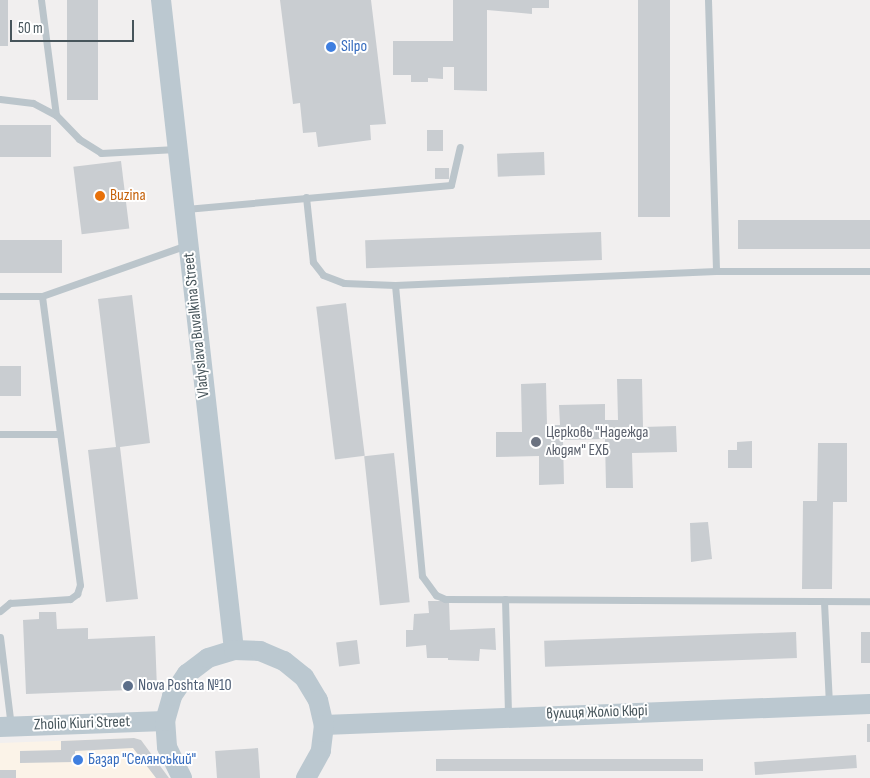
<!DOCTYPE html>
<meta charset="utf-8">
<style>
body{margin:0}
#map{position:relative;width:870px;height:778px;overflow:hidden;background:#f1efef;font-family:"Sofia Sans Condensed",sans-serif}
div>[style]{position:absolute}
.commercial>*{inset:0;background:#fbf3e8}
.building>*{inset:0;background:#c9cdd1;transform-origin:0 0}
.lane>*{height:7px;margin:-3.5px;padding:0 3.5px;transform-origin:3.5px;border-radius:3.5px;background:#bbc5cb}
.secondary>*{height:20px;margin:-10px;padding:0 10px;transform-origin:10px;border-radius:10px;background:#bbc8d0}
.dots>*{width:14px;height:14px;translate:-50% -50%;box-sizing:border-box;border:2px solid #fff;border-radius:50%}
span{translate:-50% -50%;white-space:nowrap;text-align:center;line-height:1.15;-webkit-text-stroke:4px #fff;paint-order:stroke}
.shop-label{font-size:16px;color:#366cbe}
.left{translate:0 -50%;text-align:left}
.food-label{font-size:16px;color:#c56008}
.street-label{font-size:16px;color:#47555b}
.worship-label{font-size:16px;color:#5b616d}
.service-label{font-size:16px;color:#4e5e75}
.scale{position:absolute;left:10px;top:20px;width:124px;height:22px;box-sizing:border-box;border:2px solid #47555b;border-top:0;padding-left:6px;font-size:15px;line-height:18px;white-space:nowrap;color:#47555b;-webkit-text-stroke:4px #fff;paint-order:stroke}
</style>
<div id="map">
<div class="commercial">
<i style="clip-path:polygon(134px 738px,141px 740px,169px 778px,0 778px,0 743px)"></i>
</div>
<div class="building">
<i style="left:0;top:0;width:8px;height:46px"></i>
<i style="left:67px;top:0;width:31px;height:100px"></i>
<i style="clip-path:polygon(280px 0,371px 0,386px 124px,370px 125px,371px 140px,318px 147px,316px 132px,303px 133px,300px 103px,293px 104px)"></i>
<i style="clip-path:polygon(453px 0,549px 0,549px 8px,532px 8px,532px 14px,487px 10px,487px 91px,454px 90px,454px 67px,443px 67px,443px 79px,428px 78px,428px 82px,411px 82px,411px 75px,393px 75px,393px 41px,453px 41px)"></i>
<i style="left:638px;top:0;width:32px;height:217px"></i>
<i style="left:0;top:125px;width:51px;height:32px"></i>
<i style="left:427px;top:130px;width:16px;height:21px"></i>
<i style="left:544px;top:152px;width:23px;height:47px;rotate:88deg"></i>
<i style="left:121px;top:161px;width:68px;height:48px;rotate:83deg"></i>
<i style="left:449px;top:168px;width:11px;height:14px;rotate:90deg"></i>
<i style="left:870px;top:220px;width:29px;height:132px;rotate:90deg"></i>
<i style="left:601px;top:232px;width:28px;height:236px;rotate:88deg"></i>
<i style="left:0;top:240px;width:62px;height:33px"></i>
<i style="clip-path:polygon(132px 295px,150px 443px,120px 447px,138px 599px,106px 602px,88px 450px,116px 447px,98px 299px)"></i>
<i style="left:346px;top:303px;width:154px;height:30px;rotate:83deg"></i>
<i style="left:0;top:366px;width:21px;height:30px"></i>
<i style="clip-path:polygon(617px 379px,642px 379px,643px 427px,676px 426px,677px 452px,632px 453px,633px 488px,606px 488px,605px 439px,563px 440px,564px 484px,539px 485px,539px 456px,496px 457px,496px 432px,522px 432px,521px 384px,546px 383px,547px 425px,560px 425px,559px 405px,605px 404px,605px 420px,618px 420px)"></i>
<i style="clip-path:polygon(752px 441px,752px 468px,728px 468px,728px 450px,737px 450px,737px 442px)"></i>
<i style="clip-path:polygon(818px 443px,847px 443px,847px 502px,833px 502px,832px 589px,802px 589px,803px 501px,817px 501px)"></i>
<i style="left:394px;top:453px;width:150px;height:30px;rotate:84deg"></i>
<i style="clip-path:polygon(708px 522px,712px 559px,691px 562px,690px 523px)"></i>
<i style="clip-path:polygon(428px 601px,449px 601px,450px 630px,495px 628px,496px 650px,480px 649px,479px 661px,448px 660px,448px 658px,427px 658px,426px 645px,406px 647px,406px 630px,413px 630px,414px 614px,429px 613px)"></i>
<i style="clip-path:polygon(39px 612px,56px 612px,57px 629px,88px 628px,88px 639px,155px 636px,157px 689px,26px 694px,23px 620px,39px 619px)"></i>
<i style="left:796px;top:632px;width:26px;height:252px;rotate:88deg"></i>
<i style="left:870px;top:632px;width:31px;height:9px;rotate:90deg"></i>
<i style="left:357px;top:640px;width:24px;height:21px;rotate:83deg"></i>
<i style="left:867px;top:724px;width:3px;height:18px"></i>
<i style="clip-path:polygon(134px 738px,141px 740px,169px 778px,156px 778px,133px 748px,75px 751px,75px 762px,20px 763px,20px 751px,61px 750px,61px 741px)"></i>
<i style="left:258px;top:748px;width:30px;height:43px;rotate:86deg"></i>
<i style="left:856px;top:755px;width:13px;height:102px;rotate:86deg"></i>
<i style="left:703px;top:759px;width:12px;height:267px;rotate:90deg"></i>
<i style="left:0;top:770px;width:16px;height:8px"></i>
</div>
<div class="lane">
<i style="left:41px;top:0;width:116px;rotate:82.6deg"></i>
<i style="left:708px;top:0;width:271px;rotate:88.3deg"></i>
<i style="left:0;top:99px;width:33px;rotate:7deg"></i>
<i style="left:33px;top:103px;width:26px;rotate:28deg"></i>
<i style="left:56px;top:115px;width:33px;rotate:46deg"></i>
<i style="left:79px;top:139px;width:26px;rotate:32deg"></i>
<i style="left:101px;top:153px;width:75px;rotate:-3.1deg"></i>
<i style="left:306px;top:197px;width:65px;rotate:83.9deg"></i>
<i style="left:313px;top:262px;width:16px;rotate:52deg"></i>
<i style="left:323px;top:275px;width:22px;rotate:21deg"></i>
<i style="left:344px;top:283px;width:51px;rotate:2.2deg"></i>
<i style="left:395px;top:285px;width:321px;rotate:-2.5deg"></i>
<i style="left:716px;top:271px;width:154px"></i>
<i style="left:186px;top:209px;width:266px;rotate:-5.2deg"></i>
<i style="left:451px;top:185px;width:39px;rotate:-77deg"></i>
<i style="left:395px;top:285px;width:292px;rotate:84.7deg"></i>
<i style="left:422px;top:576px;width:24px;rotate:54deg"></i>
<i style="left:436px;top:595px;width:10px;rotate:24deg"></i>
<i style="left:445px;top:599px;width:425px;rotate:0.3deg"></i>
<i style="left:0;top:296px;width:42px"></i>
<i style="left:42px;top:296px;width:154px;rotate:-19.4deg"></i>
<i style="left:0;top:434px;width:60px"></i>
<i style="left:505px;top:599px;width:117px;rotate:88.5deg"></i>
<i style="left:824px;top:602px;width:102px;rotate:87.2deg"></i>
<i style="left:0;top:611px;width:13px;rotate:-39deg"></i>
<i style="left:10px;top:603px;width:60px;rotate:-3.8deg"></i>
<i style="left:70px;top:599px;width:9px;rotate:-36deg"></i>
<i style="left:77px;top:594px;width:9px;rotate:-72deg"></i>
<i style="left:80px;top:585px;width:291px;rotate:-97.5deg"></i>
<i style="left:0;top:637px;width:90px;rotate:83deg"></i>
</div>
<div class="secondary">
<i style="left:161px;top:0;width:654px;rotate:83.59deg"></i>
<i style="left:324px;top:725px;width:546px;rotate:-2.2deg"></i>
<i style="left:0;top:727px;width:165px;rotate:-2.1deg"></i>
<i style="left:182px;top:778px;width:34px;rotate:-116deg"></i>
<i style="left:167px;top:747px;width:26px;rotate:-94deg"></i>
<i style="left:165px;top:721px;width:26px;rotate:-74deg"></i>
<i style="left:172px;top:696px;width:27px;rotate:-56deg"></i>
<i style="left:187px;top:674px;width:26px;rotate:-37deg"></i>
<i style="left:208px;top:658px;width:27px;rotate:-17deg"></i>
<i style="left:234px;top:650px;width:26px;rotate:2deg"></i>
<i style="left:260px;top:651px;width:26px;rotate:23deg"></i>
<i style="left:284px;top:661px;width:26px;rotate:39deg"></i>
<i style="left:304px;top:677px;width:27px;rotate:59deg"></i>
<i style="left:318px;top:700px;width:26px;rotate:77deg"></i>
<i style="left:324px;top:725px;width:26px;rotate:97deg"></i>
<i style="left:321px;top:751px;width:31px;rotate:119deg"></i>
</div>
<div class="dots">
<i style="left:331px;top:47px;background:#3f7fe0"></i>
<i style="left:100px;top:196px;background:#e8710a"></i>
<i style="left:536px;top:442px;background:#6b7280"></i>
<i style="left:128px;top:686px;background:#5c6f8a"></i>
<i style="left:78px;top:760px;background:#3f7fe0"></i>
</div>
<div class="shop-label">
<span class="left" style="left:341px;top:47px">Silpo</span>
<span class="left" style="left:88px;top:760px">Базар "Селянський"</span>
</div>
<div class="food-label">
<span class="left" style="left:110px;top:196px">Buzina</span>
</div>
<div class="street-label">
<span style="left:197px;top:325px;rotate:-96deg">Vladyslava Buvalkina Street</span>
<span style="left:597px;top:713px;rotate:-2deg">вулиця Жоліо Кюрі</span>
<span style="left:82px;top:724px;rotate:-2deg">Zholio Kiuri Street</span>
</div>
<div class="worship-label">
<span class="left" style="left:546px;top:442px">Церковь "Надежда<br>людям" ЕХБ</span>
</div>
<div class="service-label">
<span class="left" style="left:138px;top:686px">Nova Poshta №10</span>
</div>
<div class="scale">50 m</div>
</div>
